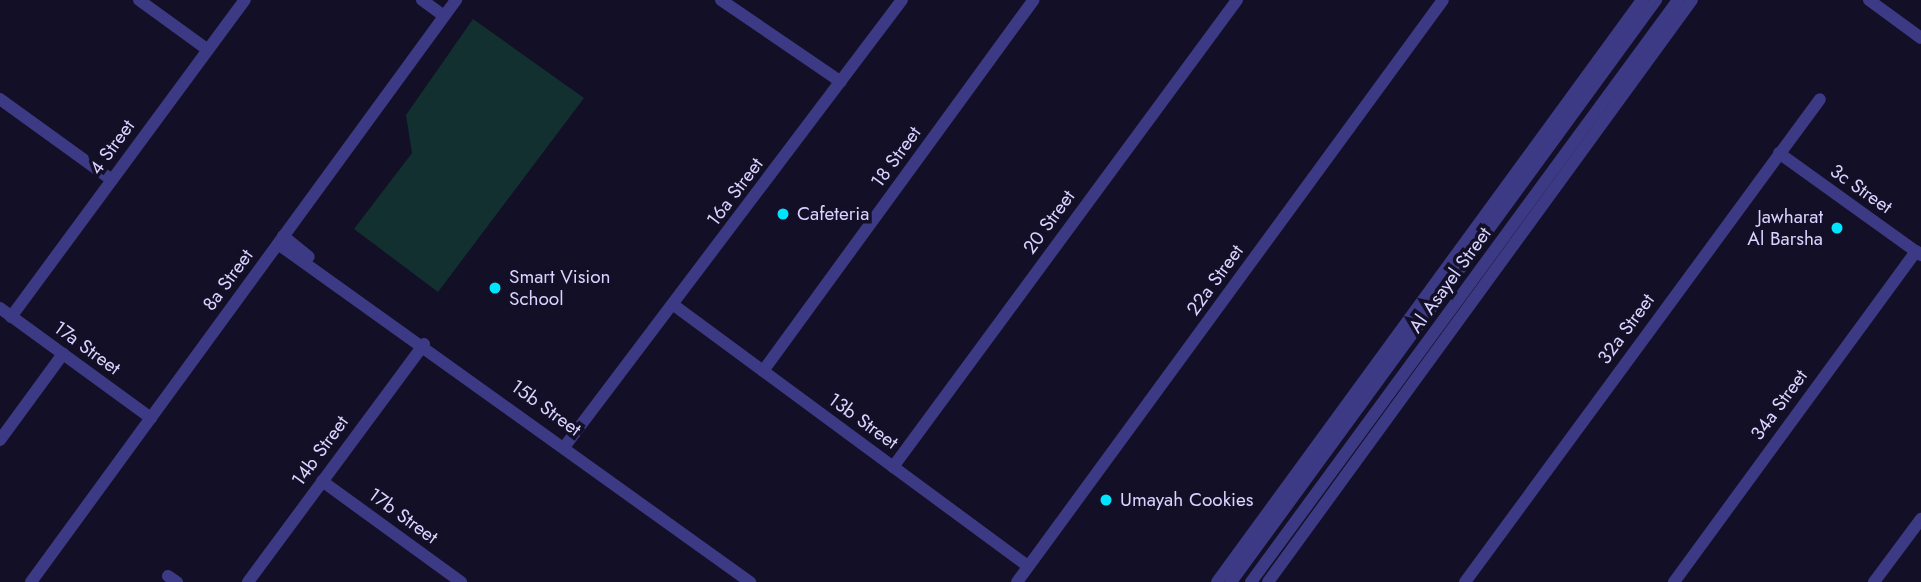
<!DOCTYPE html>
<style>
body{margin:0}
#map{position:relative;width:1921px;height:582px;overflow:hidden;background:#130f26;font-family:Jost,sans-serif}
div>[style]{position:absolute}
.green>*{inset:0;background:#12302f}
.minor>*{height:12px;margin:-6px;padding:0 6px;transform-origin:6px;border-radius:6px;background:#3d3a85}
.dots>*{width:19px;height:19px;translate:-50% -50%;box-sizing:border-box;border:4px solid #130f26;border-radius:50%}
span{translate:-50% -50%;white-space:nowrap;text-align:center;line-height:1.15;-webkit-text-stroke:7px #130f26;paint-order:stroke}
.street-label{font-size:19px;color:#d9d4ff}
.poi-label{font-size:19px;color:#d9d4ff}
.left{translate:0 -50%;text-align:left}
.right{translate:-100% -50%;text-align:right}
</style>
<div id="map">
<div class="green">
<i style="clip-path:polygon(473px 19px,584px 98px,438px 292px,354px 229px,412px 153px,406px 115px)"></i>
</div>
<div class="minor">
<i style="left:139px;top:0;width:85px;rotate:35.9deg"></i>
<i style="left:422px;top:0;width:27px;rotate:36deg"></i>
<i style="left:721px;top:0;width:145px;rotate:34.3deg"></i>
<i style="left:1869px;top:0;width:64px;rotate:36.2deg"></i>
<i style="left:0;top:99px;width:138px;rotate:35.9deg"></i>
<i style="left:1779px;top:153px;width:175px;rotate:35.7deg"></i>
<i style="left:283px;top:236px;width:33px;rotate:39deg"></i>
<i style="left:278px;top:244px;width:581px;rotate:35.61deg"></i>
<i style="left:675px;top:306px;width:438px;rotate:36.4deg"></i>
<i style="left:0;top:308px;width:187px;rotate:36.1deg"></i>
<i style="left:11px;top:317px;width:394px;rotate:-53.6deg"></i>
<i style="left:763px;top:371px;width:459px;rotate:-53.9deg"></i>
<i style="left:0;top:440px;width:107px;rotate:-53.8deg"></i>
<i style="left:565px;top:446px;width:559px;rotate:-52.93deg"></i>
<i style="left:893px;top:467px;width:580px;rotate:-53.62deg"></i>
<i style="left:322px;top:481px;width:172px;rotate:36deg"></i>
<i style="left:168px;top:576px;width:11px;rotate:34deg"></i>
<i style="left:31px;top:582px;width:721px;rotate:-53.86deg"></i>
<i style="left:248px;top:582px;width:296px;rotate:-53.5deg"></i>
<i style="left:1017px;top:582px;width:721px;rotate:-53.8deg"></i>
<i style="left:1217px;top:582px;width:721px;rotate:-53.86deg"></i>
<i style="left:1231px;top:582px;width:721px;rotate:-53.86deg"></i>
<i style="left:1251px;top:582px;width:722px;rotate:-53.73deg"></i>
<i style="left:1268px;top:582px;width:720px;rotate:-53.93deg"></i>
<i style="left:1465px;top:582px;width:599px;rotate:-53.68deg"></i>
<i style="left:1674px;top:582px;width:410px;rotate:-53.8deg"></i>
<i style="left:1874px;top:582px;width:79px;rotate:-53.3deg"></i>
</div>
<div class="dots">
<i style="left:783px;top:214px;background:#00e5ff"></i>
<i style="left:1837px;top:228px;background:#00e5ff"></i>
<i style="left:495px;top:288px;background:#00e5ff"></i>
<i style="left:1106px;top:500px;background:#00e5ff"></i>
</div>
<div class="street-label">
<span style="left:112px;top:147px;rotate:-54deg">4 Street</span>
<span style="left:896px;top:157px;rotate:-54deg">18 Street</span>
<span style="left:1861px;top:189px;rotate:35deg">3c Street</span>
<span style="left:735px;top:192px;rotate:-53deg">16a Street</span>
<span style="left:1049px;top:222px;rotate:-54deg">20 Street</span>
<span style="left:228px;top:280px;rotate:-54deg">8a Street</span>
<span style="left:1215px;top:280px;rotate:-54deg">22a Street</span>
<span style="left:1450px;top:280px;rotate:-54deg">Al Asayel Street</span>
<span style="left:1626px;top:329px;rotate:-54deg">32a Street</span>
<span style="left:87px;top:348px;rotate:36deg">17a Street</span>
<span style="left:1779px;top:405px;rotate:-54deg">34a Street</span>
<span style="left:546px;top:408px;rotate:36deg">15b Street</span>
<span style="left:863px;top:421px;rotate:36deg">13b Street</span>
<span style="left:320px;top:451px;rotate:-54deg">14b Street</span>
<span style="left:403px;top:516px;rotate:36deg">17b Street</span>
</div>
<div class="poi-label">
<span class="left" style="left:797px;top:214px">Cafeteria</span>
<span class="right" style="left:1823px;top:228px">Jawharat<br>Al Barsha</span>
<span class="left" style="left:509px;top:288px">Smart Vision<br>School</span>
<span class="left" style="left:1120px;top:500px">Umayah Cookies</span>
</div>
</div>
